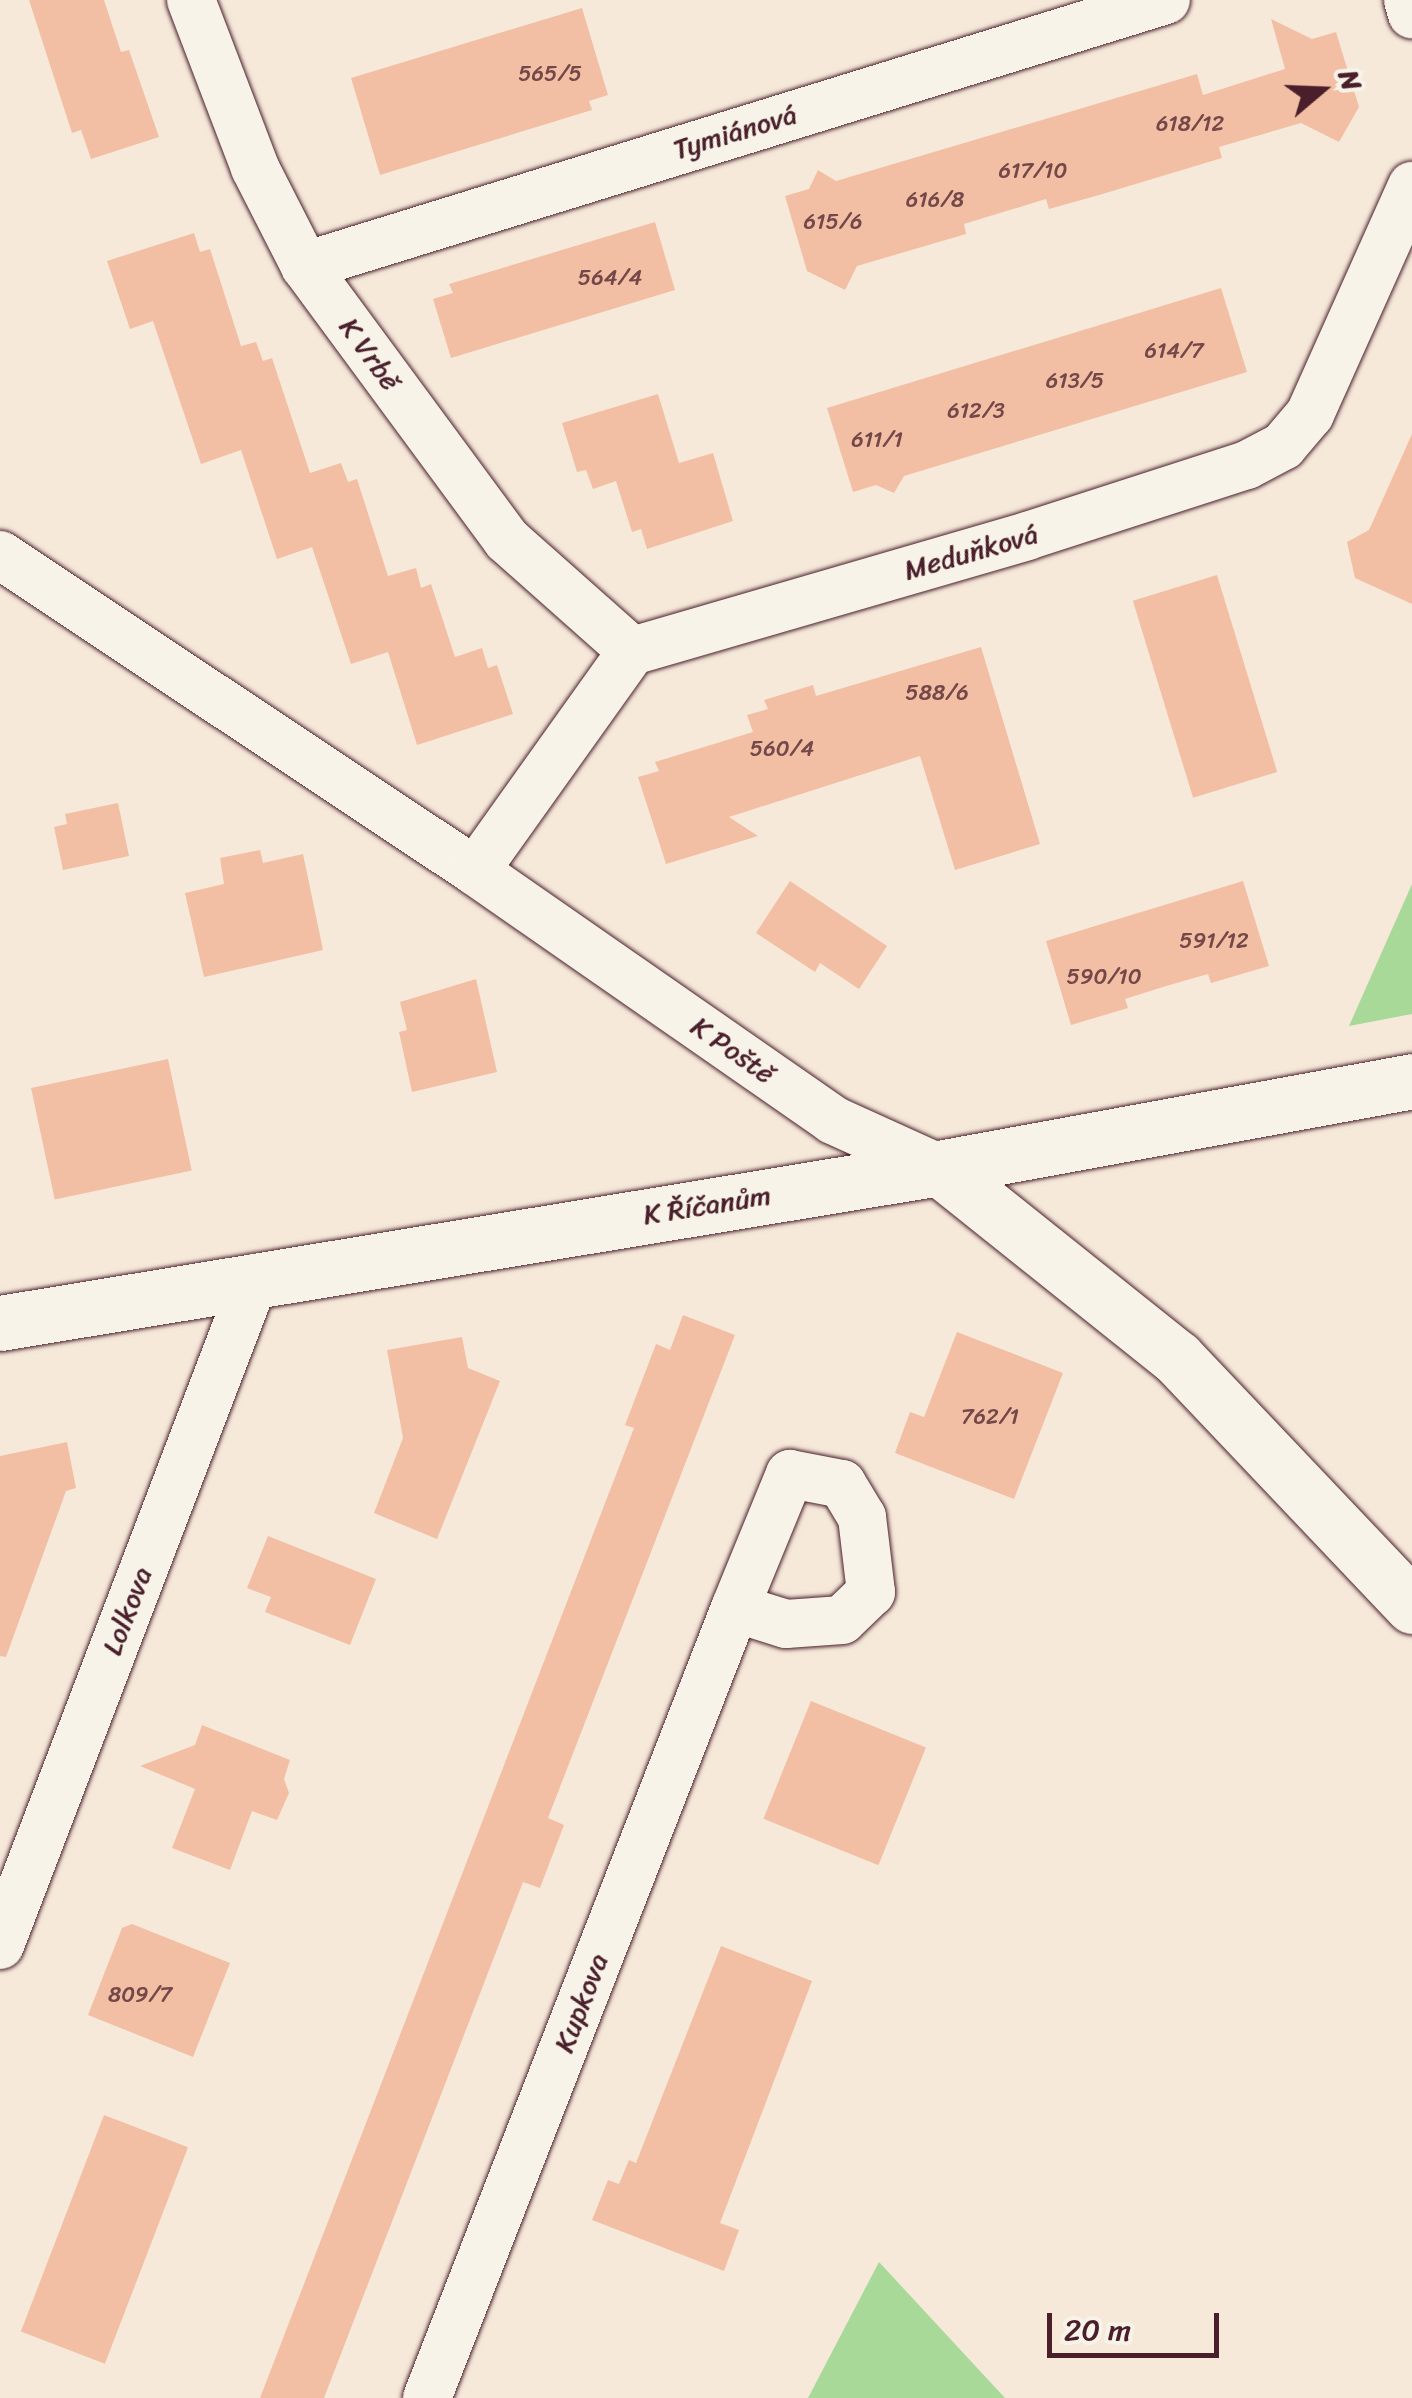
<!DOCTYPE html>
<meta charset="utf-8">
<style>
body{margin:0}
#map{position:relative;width:1412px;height:2398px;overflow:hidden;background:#f6e9da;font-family:Sriracha,sans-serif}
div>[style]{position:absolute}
.green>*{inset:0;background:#a8d999}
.building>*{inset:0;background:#f2bfa4;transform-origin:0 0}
.roads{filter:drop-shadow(0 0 2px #4a1f2b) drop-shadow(0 0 2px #4a1f2b)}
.street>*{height:48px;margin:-24px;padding:0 24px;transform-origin:24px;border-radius:24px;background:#f7f3e8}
.secondary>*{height:55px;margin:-27.5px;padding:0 27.5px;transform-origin:27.5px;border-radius:27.5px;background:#f7f3e8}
span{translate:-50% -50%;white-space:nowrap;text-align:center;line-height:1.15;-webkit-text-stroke:8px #f7f3e8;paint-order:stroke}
.number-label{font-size:22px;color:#744749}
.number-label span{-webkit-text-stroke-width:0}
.street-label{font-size:28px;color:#4a1f2b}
.north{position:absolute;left:1272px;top:40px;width:100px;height:100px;-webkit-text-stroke:8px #f7f3e8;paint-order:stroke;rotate:71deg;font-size:28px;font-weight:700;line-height:40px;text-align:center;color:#4a1f2b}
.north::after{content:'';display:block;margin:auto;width:35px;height:45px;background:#4a1f2b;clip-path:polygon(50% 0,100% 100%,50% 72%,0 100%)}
.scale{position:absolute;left:1047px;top:2313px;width:172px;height:45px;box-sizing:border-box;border:5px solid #4a1f2b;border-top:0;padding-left:12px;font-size:30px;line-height:35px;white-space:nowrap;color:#4a1f2b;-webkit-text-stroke:8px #f7f3e8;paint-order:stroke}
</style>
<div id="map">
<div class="green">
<i style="clip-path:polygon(1412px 884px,1412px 1014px,1349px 1026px)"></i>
<i style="clip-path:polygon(879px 2262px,1005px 2398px,808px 2398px)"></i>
</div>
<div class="building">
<i style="clip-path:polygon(29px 0,104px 0,121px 52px,129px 50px,159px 137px,91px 159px,81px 130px,72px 133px)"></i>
<i style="clip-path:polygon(582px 8px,608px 95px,589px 101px,592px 110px,380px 175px,351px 78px)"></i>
<i style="clip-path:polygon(1271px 19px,1312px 39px,1336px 32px,1359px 107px,1339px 142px,1301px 123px,1219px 147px,1222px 158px,1099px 195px,1049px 209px,1046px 199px,964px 224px,966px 234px,857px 266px,845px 290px,807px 271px,785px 196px,809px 189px,818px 170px,836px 181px,1197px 74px,1203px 95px,1285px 69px)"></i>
<i style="clip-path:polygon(655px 222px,675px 290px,451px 358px,433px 299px,453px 293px,449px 284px)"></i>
<i style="clip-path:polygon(194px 233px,200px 252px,210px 249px,241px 346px,256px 342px,263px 361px,272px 358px,310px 473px,341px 463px,348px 482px,357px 479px,388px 576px,416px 568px,421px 588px,431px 584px,455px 657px,482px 648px,488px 668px,497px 665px,513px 714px,417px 745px,388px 652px,351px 664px,312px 547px,277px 559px,241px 450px,201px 464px,153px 321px,130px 329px,107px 261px)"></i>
<i style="clip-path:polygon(1221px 288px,1247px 372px,904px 476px,894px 493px,876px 485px,853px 492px,827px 408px)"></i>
<i style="clip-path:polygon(658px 394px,679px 463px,713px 453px,733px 521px,647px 549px,641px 529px,632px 532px,616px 481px,593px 489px,586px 470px,577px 472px,562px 423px)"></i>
<i style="clip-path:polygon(1412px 434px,1412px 604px,1355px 578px,1347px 542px,1369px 530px)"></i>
<i style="left:1217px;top:575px;width:206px;height:88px;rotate:73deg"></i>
<i style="clip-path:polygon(981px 647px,1040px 844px,955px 870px,920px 756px,729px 817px,758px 836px,666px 864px,638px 777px,659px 771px,655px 762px,753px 732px,747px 715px,768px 709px,764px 700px,813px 685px,816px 696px)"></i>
<i style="clip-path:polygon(118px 803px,129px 856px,63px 870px,54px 827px,67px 824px,65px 814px)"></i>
<i style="clip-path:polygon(260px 850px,263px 863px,303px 854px,323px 950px,204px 977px,185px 893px,224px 884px,220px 858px)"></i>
<i style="clip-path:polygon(790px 881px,887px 946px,859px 989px,820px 963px,815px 972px,756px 933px)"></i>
<i style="clip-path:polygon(1243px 881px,1269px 966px,1211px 983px,1208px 974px,1166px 986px,1125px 999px,1128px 1008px,1071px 1025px,1046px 941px)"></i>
<i style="clip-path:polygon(476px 979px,497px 1072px,412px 1092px,399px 1032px,407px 1030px,400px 1002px)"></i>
<i style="left:168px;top:1059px;width:114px;height:140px;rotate:78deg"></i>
<i style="clip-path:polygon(683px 1315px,735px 1335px,548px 1818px,564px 1825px,540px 1888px,523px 1882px,324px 2398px,260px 2398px,634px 1428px,625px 1425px,656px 1344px,670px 1350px)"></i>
<i style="clip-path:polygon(957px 1332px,1063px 1373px,1014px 1499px,895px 1453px,910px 1412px,924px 1417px)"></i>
<i style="clip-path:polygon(462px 1337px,468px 1368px,500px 1381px,437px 1539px,374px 1513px,403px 1438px,387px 1350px)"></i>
<i style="clip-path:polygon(67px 1442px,76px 1488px,66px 1491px,6px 1657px,0 1656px,0 1456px)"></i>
<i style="clip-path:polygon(268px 1536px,376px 1579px,350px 1645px,265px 1612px,271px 1597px,247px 1588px)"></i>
<i style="left:811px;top:1701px;width:124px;height:127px;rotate:22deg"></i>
<i style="clip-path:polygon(202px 1725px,290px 1760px,284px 1779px,289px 1793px,277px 1820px,252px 1811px,230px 1870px,172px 1848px,195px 1789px,140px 1766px,195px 1745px)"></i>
<i style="clip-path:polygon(132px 1924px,230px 1963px,193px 2057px,88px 2015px,122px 1928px)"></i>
<i style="clip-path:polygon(721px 1946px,812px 1981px,720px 2223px,739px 2230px,724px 2271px,592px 2220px,608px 2180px,619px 2184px,629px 2160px,636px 2163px)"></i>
<i style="left:104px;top:2115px;width:90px;height:232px;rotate:21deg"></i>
</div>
<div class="roads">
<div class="street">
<i style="left:191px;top:0;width:180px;rotate:69.1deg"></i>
<i style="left:255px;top:168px;width:110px;rotate:63deg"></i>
<i style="left:305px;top:266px;width:340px;rotate:53.6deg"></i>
<i style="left:507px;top:540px;width:167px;rotate:41.6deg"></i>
<i style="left:1408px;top:0;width:15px;rotate:74deg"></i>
<i style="left:305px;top:266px;width:901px;rotate:-17.17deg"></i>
<i style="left:0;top:555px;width:571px;rotate:33.63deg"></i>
<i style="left:475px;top:871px;width:436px;rotate:34.8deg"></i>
<i style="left:833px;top:1120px;width:116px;rotate:24.4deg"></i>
<i style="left:475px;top:871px;width:270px;rotate:-54.5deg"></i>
<i style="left:632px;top:651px;width:411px;rotate:-16.2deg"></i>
<i style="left:1027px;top:536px;width:231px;rotate:-17.9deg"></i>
<i style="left:1247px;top:465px;width:41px;rotate:-27.8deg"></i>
<i style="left:1283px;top:446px;width:42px;rotate:-49.8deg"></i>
<i style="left:1310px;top:414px;width:250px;rotate:-65.9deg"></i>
<i style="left:0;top:1945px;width:714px;rotate:-69.08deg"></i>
<i style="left:427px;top:2398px;width:848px;rotate:-68.7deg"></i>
<i style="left:735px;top:1608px;width:145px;rotate:-67.7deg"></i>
<i style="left:790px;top:1474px;width:53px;rotate:10.9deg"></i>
<i style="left:842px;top:1484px;width:39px;rotate:59deg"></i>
<i style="left:862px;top:1517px;width:76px;rotate:83.2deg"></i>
<i style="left:871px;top:1592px;width:40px;rotate:136deg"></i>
<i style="left:842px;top:1620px;width:56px;rotate:175.9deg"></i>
<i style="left:786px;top:1624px;width:53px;rotate:-162.6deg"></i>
</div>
<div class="secondary">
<i style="left:939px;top:1168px;width:305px;rotate:38.6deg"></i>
<i style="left:1177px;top:1358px;width:342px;rotate:46.5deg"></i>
<i style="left:0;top:1323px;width:952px;rotate:-9.37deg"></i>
<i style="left:939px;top:1168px;width:481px;rotate:-10.4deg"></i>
</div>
</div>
<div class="number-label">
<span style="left:550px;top:74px">565/5</span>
<span style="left:1190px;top:124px">618/12</span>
<span style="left:1033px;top:171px">617/10</span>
<span style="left:935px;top:200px">616/8</span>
<span style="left:833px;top:222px">615/6</span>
<span style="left:610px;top:278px">564/4</span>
<span style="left:1174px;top:351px">614/7</span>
<span style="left:1075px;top:381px">613/5</span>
<span style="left:976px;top:411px">612/3</span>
<span style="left:877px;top:440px">611/1</span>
<span style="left:937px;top:693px">588/6</span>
<span style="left:782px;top:749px">560/4</span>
<span style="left:1214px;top:941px">591/12</span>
<span style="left:1104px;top:977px">590/10</span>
<span style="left:990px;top:1417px">762/1</span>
<span style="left:140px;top:1995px">809/7</span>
</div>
<div class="street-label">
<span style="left:735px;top:132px;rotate:-17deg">Tymiánová</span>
<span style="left:370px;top:354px;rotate:54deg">K Vrbě</span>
<span style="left:971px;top:552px;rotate:-16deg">Meduňková</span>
<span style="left:733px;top:1050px;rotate:35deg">K Poště</span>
<span style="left:707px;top:1205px;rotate:-9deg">K Říčanům</span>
<span style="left:127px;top:1611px;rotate:-69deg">Lolkova</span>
<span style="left:581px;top:2003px;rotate:-69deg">Kupkova</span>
</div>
<div class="north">N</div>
<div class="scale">20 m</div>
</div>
